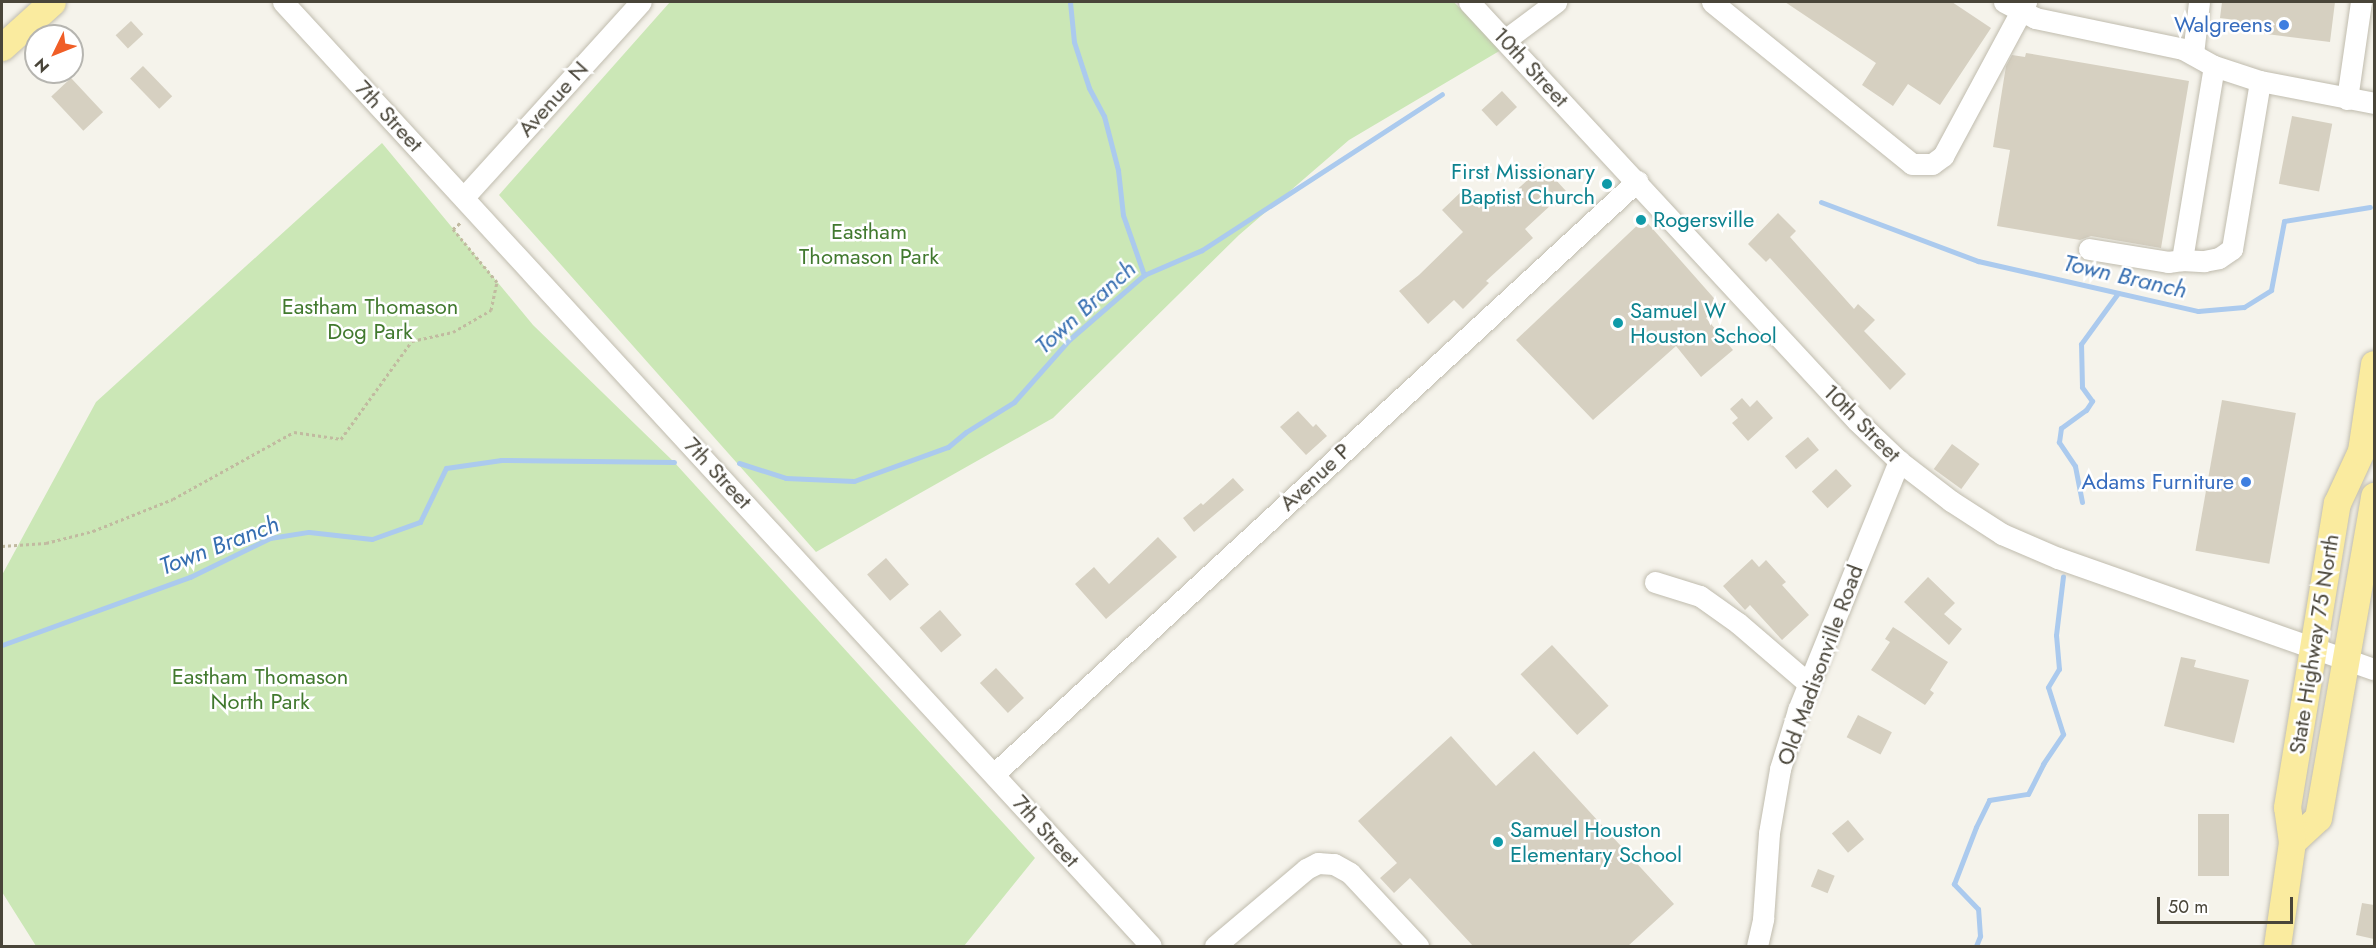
<!DOCTYPE html>
<style>
body{margin:0}
#map{position:relative;width:2376px;height:948px;overflow:hidden;background:#f5f3eb;font-family:Jost,sans-serif}
div>[style]{position:absolute}
.green>*{inset:0;background:#cbe7b6}
.stream>*{height:5px;margin:-2.5px;padding:0 2.5px;transform-origin:2.5px;border-radius:2.5px;background:#abcaee}
.building>*{inset:0;background:#d6d0c1;transform-origin:0 0}
.path>*{height:3px;margin-top:-1.5px;transform-origin:0;background:repeating-linear-gradient(90deg,#c1baa0 0 3px,transparent 0 6px)}
.roads{filter:drop-shadow(0 0 2px #c0bcae) drop-shadow(0 0 2px #c0bcae)}
.minor>*{height:21px;margin:-10.5px;padding:0 10.5px;transform-origin:10.5px;border-radius:10.5px;background:#fff}
.major>*{height:27px;margin:-13.5px;padding:0 13.5px;transform-origin:13.5px;border-radius:13.5px;background:#faeb9f}
.dots>*{width:16px;height:16px;translate:-50% -50%;box-sizing:border-box;border:3px solid #fff;border-radius:50%}
span{translate:-50% -50%;white-space:nowrap;text-align:center;line-height:1.15;-webkit-text-stroke:5px #fff;paint-order:stroke}
.shop-label{font-size:22px;color:#366cbe}
.right{translate:-100% -50%;text-align:right}
.street-label{font-size:22px;color:#494539}
.culture-label{font-size:22px;color:#0d838f}
.left{translate:0 -50%;text-align:left}
.park-label{font-size:22px;color:#41792e}
.water-label{font-size:24px;color:#366eb1;font-style:italic}
.frame{position:absolute;inset:0;border:3px solid #494539;pointer-events:none}
.north{position:absolute;left:24px;top:24px;width:60px;height:60px;box-sizing:border-box;background:#fff;border:2px solid #b6b5b0;border-radius:50%;rotate:227deg;font-size:16px;font-weight:700;line-height:24px;text-align:center;color:#494539}
.north::after{content:'';display:block;margin:auto;width:21px;height:27px;background:#f05e27;clip-path:polygon(50% 0,100% 100%,50% 72%,0 100%)}
.scale{position:absolute;left:2157px;top:897px;width:136px;height:27px;box-sizing:border-box;border:3px solid #494539;border-top:0;padding-left:8px;font-size:18px;line-height:21px;white-space:nowrap;color:#494539;-webkit-text-stroke:4px #fff;paint-order:stroke}
</style>
<div id="map">
<div class="green">
<i style="clip-path:polygon(670px 2px,1454px 2px,1501px 50px,1349px 140px,1239px 235px,1053px 418px,816px 552px,499px 195px)"></i>
<i style="clip-path:polygon(382px 143px,533px 325px,674px 462px,1035px 858px,964px 946px,36px 946px,2px 892px,2px 575px,96px 402px)"></i>
</div>
<div class="stream">
<i style="left:1070px;top:2px;width:40px;rotate:84.3deg"></i>
<i style="left:1074px;top:42px;width:48px;rotate:71.9deg"></i>
<i style="left:1089px;top:88px;width:32px;rotate:62deg"></i>
<i style="left:1104px;top:116px;width:56px;rotate:75.5deg"></i>
<i style="left:1118px;top:170px;width:45px;rotate:83.7deg"></i>
<i style="left:1123px;top:215px;width:64px;rotate:70.7deg"></i>
<i style="left:1821px;top:202px;width:168px;rotate:20.6deg"></i>
<i style="left:1978px;top:261px;width:226px;rotate:12.8deg"></i>
<i style="left:2198px;top:311px;width:46px;rotate:-5deg"></i>
<i style="left:2244px;top:307px;width:32px;rotate:-32deg"></i>
<i style="left:2271px;top:290px;width:70px;rotate:-79.3deg"></i>
<i style="left:2284px;top:221px;width:87px;rotate:-9.2deg"></i>
<i style="left:739px;top:463px;width:49px;rotate:17.7deg"></i>
<i style="left:786px;top:478px;width:68px;rotate:2.5deg"></i>
<i style="left:854px;top:481px;width:100px;rotate:-19.9deg"></i>
<i style="left:948px;top:447px;width:23px;rotate:-40deg"></i>
<i style="left:966px;top:432px;width:57px;rotate:-32deg"></i>
<i style="left:1014px;top:402px;width:84px;rotate:-48.4deg"></i>
<i style="left:1070px;top:339px;width:98px;rotate:-40.9deg"></i>
<i style="left:1144px;top:275px;width:63px;rotate:-23.3deg"></i>
<i style="left:1202px;top:250px;width:286px;rotate:-33deg"></i>
<i style="left:2082px;top:502px;width:37px;rotate:-101deg"></i>
<i style="left:2075px;top:466px;width:29px;rotate:-124deg"></i>
<i style="left:2059px;top:442px;width:14px;rotate:-82deg"></i>
<i style="left:2061px;top:428px;width:31px;rotate:-36deg"></i>
<i style="left:2086px;top:410px;width:11px;rotate:-56deg"></i>
<i style="left:2092px;top:401px;width:17px;rotate:-126deg"></i>
<i style="left:2082px;top:387px;width:43px;rotate:-91.3deg"></i>
<i style="left:2081px;top:344px;width:63px;rotate:-54deg"></i>
<i style="left:2px;top:645px;width:200px;rotate:-19.9deg"></i>
<i style="left:190px;top:577px;width:89px;rotate:-26deg"></i>
<i style="left:270px;top:538px;width:39px;rotate:-9deg"></i>
<i style="left:309px;top:532px;width:63px;rotate:6.3deg"></i>
<i style="left:372px;top:539px;width:51px;rotate:-19.5deg"></i>
<i style="left:420px;top:522px;width:60px;rotate:-64.3deg"></i>
<i style="left:446px;top:468px;width:56px;rotate:-8.3deg"></i>
<i style="left:501px;top:460px;width:173px;rotate:0.7deg"></i>
<i style="left:1976px;top:946px;width:11px;rotate:-68deg"></i>
<i style="left:1980px;top:936px;width:27px;rotate:-94deg"></i>
<i style="left:1978px;top:909px;width:35px;rotate:-134deg"></i>
<i style="left:1954px;top:884px;width:61px;rotate:-68.9deg"></i>
<i style="left:1976px;top:827px;width:30px;rotate:-64deg"></i>
<i style="left:1989px;top:800px;width:39px;rotate:-9deg"></i>
<i style="left:2028px;top:794px;width:34px;rotate:-63deg"></i>
<i style="left:2043px;top:764px;width:36px;rotate:-56deg"></i>
<i style="left:2063px;top:734px;width:49px;rotate:-107.7deg"></i>
<i style="left:2048px;top:687px;width:21px;rotate:-59deg"></i>
<i style="left:2059px;top:669px;width:34px;rotate:-95deg"></i>
<i style="left:2056px;top:635px;width:59px;rotate:-83.2deg"></i>
</div>
<div class="building">
<i style="clip-path:polygon(1785px 2px,1952px 2px,1991px 28px,1940px 105px,1908px 84px,1893px 106px,1862px 85px,1876px 63px)"></i>
<i style="clip-path:polygon(2222px 2px,2335px 2px,2330px 42px,2235px 30px,2236px 20px,2220px 18px)"></i>
<i style="left:131px;top:21px;width:18px;height:21px;rotate:47deg"></i>
<i style="clip-path:polygon(2026px 53px,2189px 81px,2161px 248px,2091px 236px,2080px 240px,1997px 226px,2010px 150px,1993px 147px,2006px 66px,2012px 55px,2025px 57px)"></i>
<i style="left:143px;top:66px;width:42px;height:18px;rotate:46deg"></i>
<i style="left:71px;top:78px;width:47px;height:27px;rotate:47deg"></i>
<i style="left:1502px;top:91px;width:22px;height:28px;rotate:47deg"></i>
<i style="left:2292px;top:116px;width:41px;height:69px;rotate:11deg"></i>
<i style="clip-path:polygon(1543px 166px,1566px 191px,1525px 229px,1533px 238px,1486px 281px,1489px 283px,1463px 309px,1454px 300px,1428px 324px,1399px 291px,1419px 275px,1463px 232px,1442px 210px,1463px 190px,1479px 208px,1492px 195px,1501px 204px)"></i>
<i style="clip-path:polygon(1778px 213px,1796px 231px,1790px 237px,1854px 309px,1858px 304px,1875px 320px,1864px 331px,1906px 374px,1890px 390px,1770px 258px,1766px 262px,1748px 244px)"></i>
<i style="clip-path:polygon(1644px 219px,1720px 305px,1706px 318px,1733px 350px,1701px 377px,1676px 346px,1593px 420px,1516px 340px)"></i>
<i style="clip-path:polygon(1742px 398px,1750px 407px,1757px 400px,1773px 418px,1748px 441px,1732px 423px,1738px 418px,1730px 409px)"></i>
<i style="left:2222px;top:400px;width:75px;height:153px;rotate:10deg"></i>
<i style="clip-path:polygon(1298px 411px,1313px 427px,1316px 424px,1327px 436px,1306px 455px,1280px 427px)"></i>
<i style="left:1808px;top:437px;width:17px;height:30px;rotate:50deg"></i>
<i style="left:1952px;top:444px;width:34px;height:31px;rotate:36deg"></i>
<i style="left:1836px;top:469px;width:23px;height:33px;rotate:47deg"></i>
<i style="clip-path:polygon(1233px 478px,1244px 490px,1194px 532px,1183px 518px,1201px 503px,1203px 505px)"></i>
<i style="clip-path:polygon(1158px 537px,1177px 557px,1106px 619px,1075px 584px,1094px 567px,1109px 584px)"></i>
<i style="left:886px;top:558px;width:35px;height:25px;rotate:49deg"></i>
<i style="clip-path:polygon(1752px 559px,1759px 567px,1766px 560px,1786px 582px,1782px 585px,1809px 615px,1782px 640px,1750px 605px,1745px 610px,1723px 586px)"></i>
<i style="clip-path:polygon(1928px 577px,1955px 603px,1944px 614px,1962px 629px,1949px 645px,1904px 602px)"></i>
<i style="left:940px;top:610px;width:33px;height:27px;rotate:49deg"></i>
<i style="clip-path:polygon(1893px 627px,1948px 662px,1930px 690px,1934px 693px,1925px 705px,1871px 670px,1890px 642px,1885px 639px)"></i>
<i style="left:1552px;top:645px;width:83px;height:43px;rotate:47deg"></i>
<i style="clip-path:polygon(2181px 657px,2196px 660px,2194px 667px,2249px 680px,2234px 743px,2164px 726px)"></i>
<i style="left:996px;top:668px;width:41px;height:22px;rotate:47deg"></i>
<i style="left:1858px;top:715px;width:38px;height:25px;rotate:27deg"></i>
<i style="clip-path:polygon(1451px 736px,1496px 786px,1534px 751px,1674px 904px,1628px 946px,1473px 946px,1410px 878px,1394px 893px,1380px 878px,1397px 863px,1358px 821px)"></i>
<i style="left:2229px;top:814px;width:62px;height:31px;rotate:90deg"></i>
<i style="left:1848px;top:820px;width:25px;height:21px;rotate:50deg"></i>
<i style="left:1818px;top:869px;width:18px;height:19px;rotate:22deg"></i>
<i style="clip-path:polygon(2362px 903px,2374px 905px,2374px 939px,2356px 935px)"></i>
</div>
<div class="path">
<i style="left:2px;top:546px;width:44px;rotate:-3.9deg"></i>
<i style="left:46px;top:543px;width:49px;rotate:-14.3deg"></i>
<i style="left:93px;top:531px;width:86px;rotate:-21.8deg"></i>
<i style="left:173px;top:499px;width:138px;rotate:-29deg"></i>
<i style="left:294px;top:432px;width:48px;rotate:8.5deg"></i>
<i style="left:341px;top:439px;width:121px;rotate:-54.1deg"></i>
<i style="left:412px;top:341px;width:42px;rotate:-12.4deg"></i>
<i style="left:453px;top:332px;width:44px;rotate:-30.1deg"></i>
<i style="left:491px;top:310px;width:29px;rotate:-78deg"></i>
<i style="left:497px;top:282px;width:69px;rotate:-129.7deg"></i>
<i style="left:453px;top:229px;width:11px;rotate:-41deg"></i>
</div>
<div class="roads">
<div class="minor">
<i style="left:283px;top:2px;width:1282px;rotate:47.4deg"></i>
<i style="left:1469px;top:2px;width:571px;rotate:47.2deg"></i>
<i style="left:1857px;top:421px;width:58px;rotate:43.6deg"></i>
<i style="left:1899px;top:461px;width:66px;rotate:37.6deg"></i>
<i style="left:1951px;top:501px;width:61px;rotate:32.9deg"></i>
<i style="left:2002px;top:534px;width:61px;rotate:23.2deg"></i>
<i style="left:2058px;top:558px;width:335px;rotate:19.4deg"></i>
<i style="left:1712px;top:2px;width:257px;rotate:39deg"></i>
<i style="left:1912px;top:164px;width:20px"></i>
<i style="left:1932px;top:164px;width:14px;rotate:-36deg"></i>
<i style="left:1943px;top:156px;width:175px;rotate:-61.7deg"></i>
<i style="left:2004px;top:2px;width:35px;rotate:27deg"></i>
<i style="left:2035px;top:18px;width:151px;rotate:11.8deg"></i>
<i style="left:2183px;top:49px;width:35px;rotate:29deg"></i>
<i style="left:2214px;top:66px;width:48px;rotate:18.1deg"></i>
<i style="left:2260px;top:81px;width:116px;rotate:10.9deg"></i>
<i style="left:1505px;top:40px;width:64px;rotate:-36.7deg"></i>
<i style="left:2193px;top:54px;width:52px;rotate:-83.4deg"></i>
<i style="left:2214px;top:66px;width:197px;rotate:99.4deg"></i>
<i style="left:2182px;top:260px;width:22px;rotate:3deg"></i>
<i style="left:2204px;top:261px;width:15px;rotate:-11deg"></i>
<i style="left:2219px;top:258px;width:16px;rotate:-35deg"></i>
<i style="left:2232px;top:249px;width:170px;rotate:-80.5deg"></i>
<i style="left:2347px;top:99px;width:98px;rotate:-81.8deg"></i>
<i style="left:464px;top:197px;width:263px;rotate:-47.8deg"></i>
<i style="left:2089px;top:249px;width:80px;rotate:9.3deg"></i>
<i style="left:2168px;top:262px;width:14px;rotate:-8deg"></i>
<i style="left:1655px;top:582px;width:47px;rotate:17.3deg"></i>
<i style="left:1700px;top:596px;width:47px;rotate:35.4deg"></i>
<i style="left:1738px;top:623px;width:94px;rotate:40.7deg"></i>
<i style="left:994px;top:774px;width:875px;rotate:-42.68deg"></i>
<i style="left:1215px;top:946px;width:119px;rotate:-40.2deg"></i>
<i style="left:1306px;top:869px;width:13px;rotate:-27deg"></i>
<i style="left:1318px;top:863px;width:16px;rotate:4deg"></i>
<i style="left:1334px;top:864px;width:18px;rotate:29deg"></i>
<i style="left:1350px;top:873px;width:100px;rotate:47deg"></i>
<i style="left:1757px;top:946px;width:28px;rotate:-77deg"></i>
<i style="left:1763px;top:919px;width:86px;rotate:-86deg"></i>
<i style="left:1769px;top:833px;width:65px;rotate:-80.2deg"></i>
<i style="left:1780px;top:769px;width:62px;rotate:-73deg"></i>
<i style="left:1798px;top:710px;width:269px;rotate:-67.9deg"></i>
</div>
<div class="major">
<i style="left:2px;top:47px;width:67px;rotate:-42deg"></i>
<i style="left:2292px;top:842px;width:35px;rotate:-43deg"></i>
<i style="left:2318px;top:818px;width:327px;rotate:-80.1deg"></i>
<i style="left:2277px;top:946px;width:105px;rotate:-81.8deg"></i>
<i style="left:2292px;top:842px;width:35px;rotate:-98deg"></i>
<i style="left:2287px;top:807px;width:308px;rotate:-80.7deg"></i>
<i style="left:2337px;top:503px;width:57px;rotate:-65.2deg"></i>
<i style="left:2361px;top:451px;width:88px;rotate:-81.5deg"></i>
</div>
</div>
<div class="dots">
<i style="left:2284px;top:25px;background:#3f7fe0"></i>
<i style="left:1607px;top:184px;background:#0f9aa8"></i>
<i style="left:1641px;top:220px;background:#0f9aa8"></i>
<i style="left:1618px;top:323px;background:#0f9aa8"></i>
<i style="left:2246px;top:482px;background:#3f7fe0"></i>
<i style="left:1498px;top:842px;background:#0f9aa8"></i>
</div>
<div class="shop-label">
<span class="right" style="left:2272px;top:25px">Walgreens</span>
<span class="right" style="left:2234px;top:482px">Adams Furniture</span>
</div>
<div class="street-label">
<span style="left:1531px;top:67px;rotate:47deg">10th Street</span>
<span style="left:553px;top:99px;rotate:-48deg">Avenue N</span>
<span style="left:389px;top:116px;rotate:47deg">7th Street</span>
<span style="left:1862px;top:423px;rotate:45deg">10th Street</span>
<span style="left:718px;top:473px;rotate:47deg">7th Street</span>
<span style="left:1315px;top:477px;rotate:-43deg">Avenue P</span>
<span style="left:2314px;top:644px;rotate:-81deg">State Highway 75 North</span>
<span style="left:1820px;top:665px;rotate:-70deg">Old Madisonville Road</span>
<span style="left:1046px;top:831px;rotate:48deg">7th Street</span>
</div>
<div class="culture-label">
<span class="right" style="left:1595px;top:184px">First Missionary<br>Baptist Church</span>
<span class="left" style="left:1653px;top:220px">Rogersville</span>
<span class="left" style="left:1630px;top:323px">Samuel W<br>Houston School</span>
<span class="left" style="left:1510px;top:842px">Samuel Houston<br>Elementary School</span>
</div>
<div class="park-label">
<span style="left:869px;top:244px">Eastham<br>Thomason Park</span>
<span style="left:370px;top:319px">Eastham Thomason<br>Dog Park</span>
<span style="left:260px;top:689px">Eastham Thomason<br>North Park</span>
</div>
<div class="water-label">
<span style="left:2125px;top:276px;rotate:13deg">Town Branch</span>
<span style="left:1085px;top:307px;rotate:-42deg">Town Branch</span>
<span style="left:219px;top:545px;rotate:-21deg">Town Branch</span>
</div>
<div class="frame"></div>
<div class="north">N</div>
<div class="scale">50 m</div>
</div>
